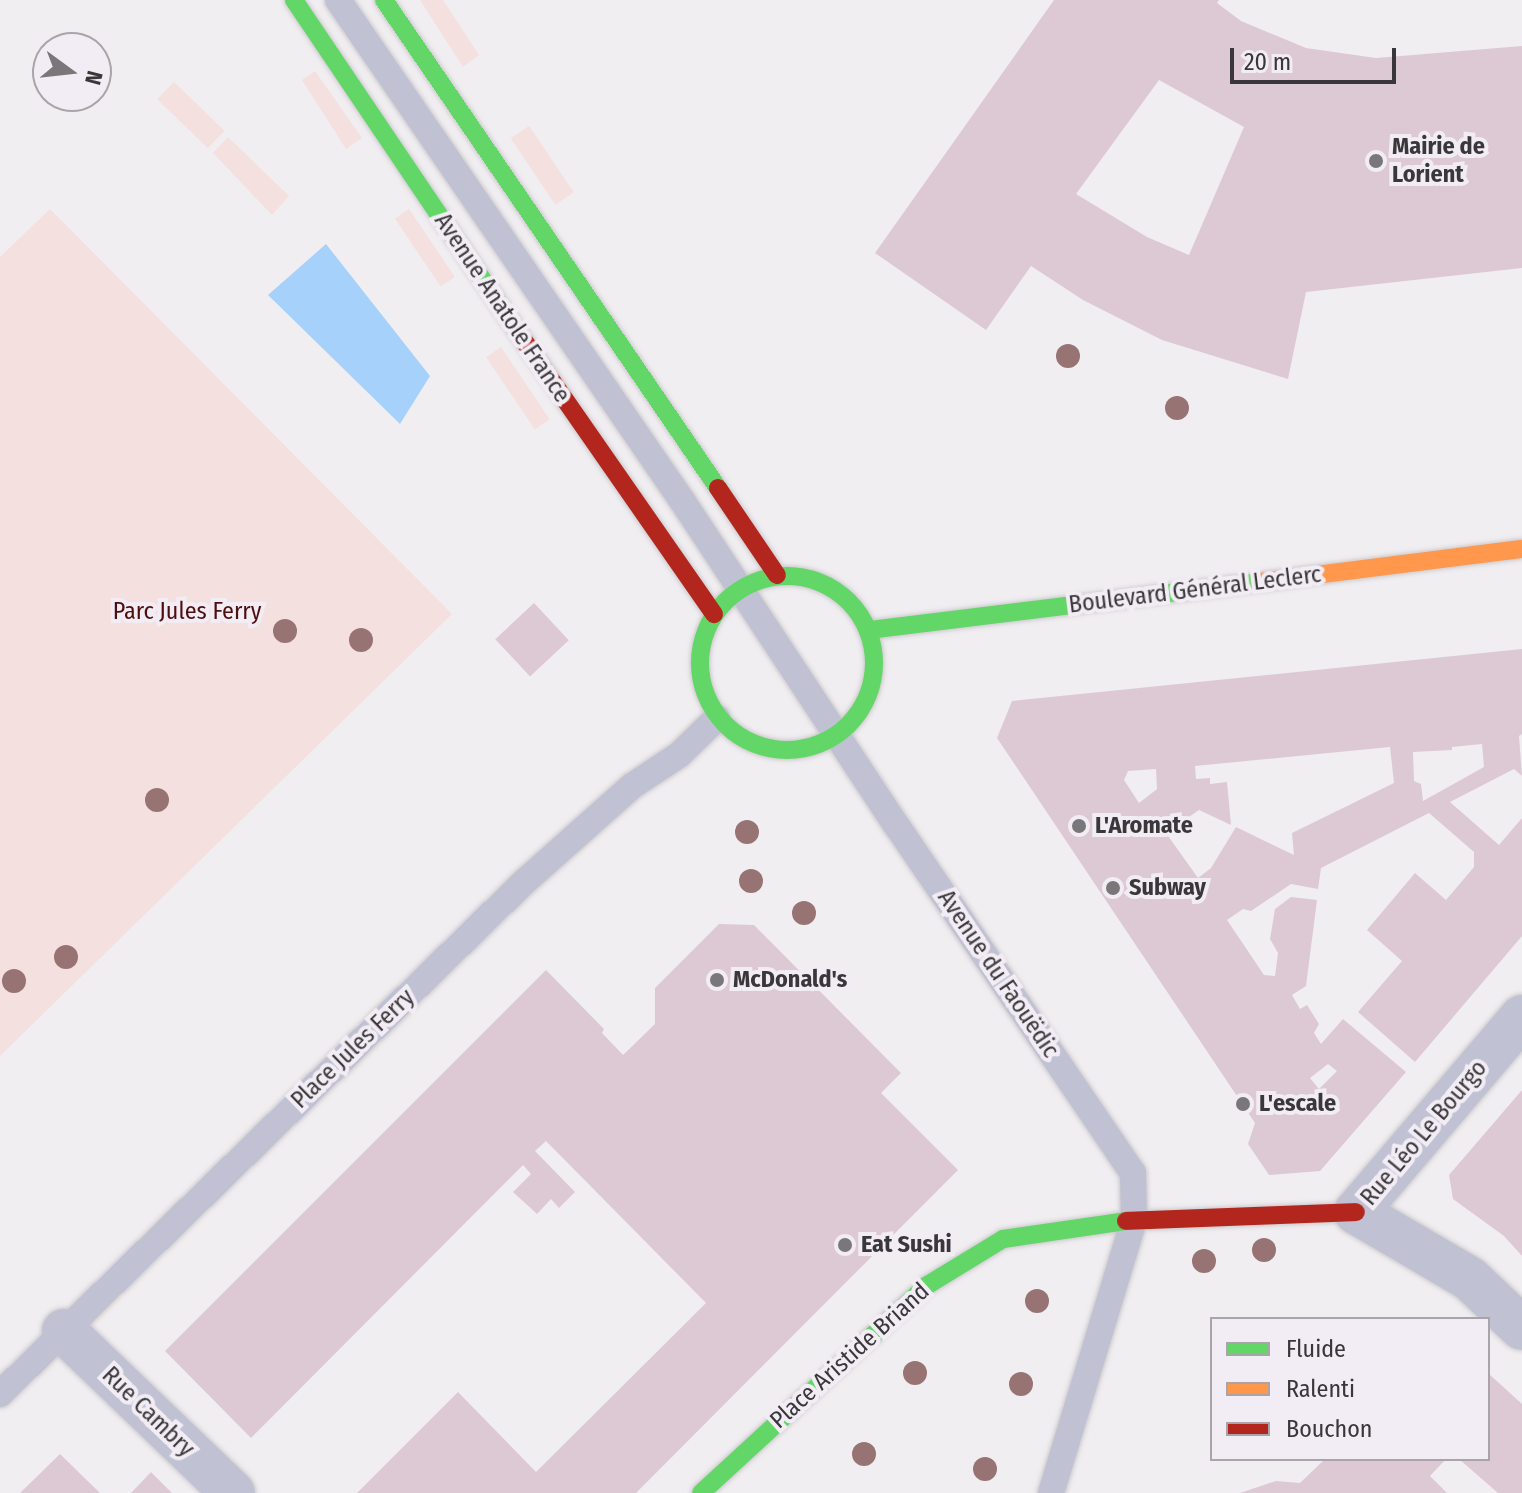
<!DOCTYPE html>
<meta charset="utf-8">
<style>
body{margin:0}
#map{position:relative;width:1522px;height:1493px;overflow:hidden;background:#f1eef2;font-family:"Fira Sans Condensed",sans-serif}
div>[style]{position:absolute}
.green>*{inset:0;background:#f3e0df;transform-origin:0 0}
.water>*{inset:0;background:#a6d1fa}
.building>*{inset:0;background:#ddc9d4;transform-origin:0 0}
.roads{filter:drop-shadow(0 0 2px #cccacc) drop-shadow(0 0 2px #cccacc)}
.lane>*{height:26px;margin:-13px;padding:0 13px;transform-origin:13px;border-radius:13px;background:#c0c1d3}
.street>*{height:44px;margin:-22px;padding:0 22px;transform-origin:22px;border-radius:22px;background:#c0c1d3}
.fast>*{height:18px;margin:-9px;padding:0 9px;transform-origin:9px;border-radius:9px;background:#63d668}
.fast>.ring{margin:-9px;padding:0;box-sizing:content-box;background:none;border:18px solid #63d668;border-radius:50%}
.slow>*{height:18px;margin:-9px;padding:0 9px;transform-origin:9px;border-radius:9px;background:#ff974d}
.jam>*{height:18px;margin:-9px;padding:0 9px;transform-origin:9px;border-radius:9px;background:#b3261e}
.trees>*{width:24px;height:24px;margin:-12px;border-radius:50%;background:#977374}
.dots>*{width:22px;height:22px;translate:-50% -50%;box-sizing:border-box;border:4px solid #f2ecf4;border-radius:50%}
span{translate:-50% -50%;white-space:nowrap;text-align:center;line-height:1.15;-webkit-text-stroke:8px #f2ecf4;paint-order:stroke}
.poi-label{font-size:24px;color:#39373a;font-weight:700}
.left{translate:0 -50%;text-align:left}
.street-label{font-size:24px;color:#39373a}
.park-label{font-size:24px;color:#4e0e0d}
.legend{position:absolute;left:1210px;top:1317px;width:280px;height:144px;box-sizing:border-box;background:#f2ecf4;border:2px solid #a8a4aa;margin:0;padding:10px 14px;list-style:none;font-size:24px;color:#39373a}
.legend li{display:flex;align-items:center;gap:16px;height:40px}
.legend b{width:40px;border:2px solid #a8a4aa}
.north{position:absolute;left:32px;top:32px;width:80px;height:80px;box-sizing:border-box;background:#f2ecf4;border:2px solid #a8a4aa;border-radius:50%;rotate:105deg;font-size:22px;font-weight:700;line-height:32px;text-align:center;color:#39373a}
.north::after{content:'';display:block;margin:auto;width:28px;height:36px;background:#79777a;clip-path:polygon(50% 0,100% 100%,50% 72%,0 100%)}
.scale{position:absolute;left:1230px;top:48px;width:166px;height:36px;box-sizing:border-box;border:4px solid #39373a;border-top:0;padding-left:10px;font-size:24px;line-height:28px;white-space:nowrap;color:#39373a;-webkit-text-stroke:6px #f2ecf4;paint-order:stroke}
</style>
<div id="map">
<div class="green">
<i style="clip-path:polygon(420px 0,443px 0,479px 55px,463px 67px)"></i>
<i style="clip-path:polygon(315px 71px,362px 138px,346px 149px,302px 80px)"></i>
<i style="left:174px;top:82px;width:70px;height:24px;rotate:44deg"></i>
<i style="left:529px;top:126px;width:80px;height:22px;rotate:56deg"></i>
<i style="clip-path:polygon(228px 137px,289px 196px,272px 215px,213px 153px)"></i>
<i style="clip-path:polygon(50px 209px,452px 614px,0 1056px,0 257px)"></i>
<i style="left:409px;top:209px;width:82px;height:17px;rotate:56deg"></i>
<i style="left:501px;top:347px;width:87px;height:18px;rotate:56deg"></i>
</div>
<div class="water">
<i style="clip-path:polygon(326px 244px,430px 376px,400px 424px,268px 295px)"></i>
</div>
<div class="building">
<i style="clip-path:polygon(evenodd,1054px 0,1219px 0,1217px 3px,1241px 21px,1306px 48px,1376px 58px,1522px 46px,1522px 268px,1306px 292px,1288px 379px,1162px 340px,1083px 300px,1031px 266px,986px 330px,875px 253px,1054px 0,1159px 80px,1244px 127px,1189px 255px,1147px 237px,1076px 194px,1159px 80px)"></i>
<i style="left:534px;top:603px;width:51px;height:53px;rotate:47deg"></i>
<i style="clip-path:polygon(evenodd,1522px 649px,1522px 734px,1519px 736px,1522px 776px,1514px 769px,1450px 802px,1499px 845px,1522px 818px,1522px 936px,1415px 1062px,1358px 1012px,1402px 961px,1367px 930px,1415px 873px,1446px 900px,1474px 867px,1474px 852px,1429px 813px,1321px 868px,1318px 889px,1291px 884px,1251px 911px,1243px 909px,1227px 920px,1264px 975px,1275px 976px,1278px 953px,1270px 939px,1275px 909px,1291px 897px,1317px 900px,1306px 986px,1292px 995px,1300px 1009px,1307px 1005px,1319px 1024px,1314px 1033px,1321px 1044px,1343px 1019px,1406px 1072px,1320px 1171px,1269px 1175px,1248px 1144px,1255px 1123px,997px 738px,1012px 701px,1522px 649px,1482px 744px,1484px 767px,1423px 801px,1421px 784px,1414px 781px,1413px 752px,1452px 750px,1452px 747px,1482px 744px,1522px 649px,1390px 747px,1394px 783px,1292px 833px,1294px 855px,1236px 827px,1211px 868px,1198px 878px,1166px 833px,1199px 810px,1231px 825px,1227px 782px,1210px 784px,1210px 778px,1196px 779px,1195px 766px,1390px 747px,1522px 649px,1156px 769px,1157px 789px,1139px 803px,1124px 780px,1128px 771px,1156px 769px,1522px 649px,1328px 1064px,1337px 1071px,1319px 1089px,1310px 1078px,1328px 1064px)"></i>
<i style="clip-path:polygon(719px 924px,754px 925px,901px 1073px,881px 1093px,958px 1170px,636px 1493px,357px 1493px,458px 1392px,536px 1472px,706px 1303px,546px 1141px,535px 1151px,575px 1192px,559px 1208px,551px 1199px,537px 1214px,513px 1192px,531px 1174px,523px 1165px,251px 1438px,165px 1351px,546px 970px,604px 1029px,602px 1033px,623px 1055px,655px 1024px,655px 988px)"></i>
<i style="clip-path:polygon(1522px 1090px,1522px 1256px,1504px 1236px,1453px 1199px,1449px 1175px)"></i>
<i style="clip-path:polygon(1488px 1373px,1522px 1404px,1522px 1493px,1498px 1493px,1459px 1459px,1488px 1459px)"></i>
<i style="clip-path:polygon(60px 1454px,100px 1493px,20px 1493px)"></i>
<i style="clip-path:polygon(1325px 1459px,1446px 1459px,1430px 1476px,1447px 1493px,1240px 1493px,1276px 1481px,1300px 1483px)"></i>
<i style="clip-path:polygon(151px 1472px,172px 1493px,131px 1493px)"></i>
</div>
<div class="roads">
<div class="lane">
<i style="left:338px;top:0;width:609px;rotate:55.5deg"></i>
<i style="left:683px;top:502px;width:388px;rotate:56.6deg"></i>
<i style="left:897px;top:826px;width:420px;rotate:55.8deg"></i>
<i style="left:1133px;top:1173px;width:47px;rotate:88.8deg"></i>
<i style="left:1134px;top:1220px;width:285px;rotate:106.9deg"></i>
<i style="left:0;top:1394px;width:730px;rotate:-44.33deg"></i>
<i style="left:522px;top:884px;width:147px;rotate:-41.7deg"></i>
<i style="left:632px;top:786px;width:56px;rotate:-33.4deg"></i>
<i style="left:679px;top:755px;width:53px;rotate:-44.2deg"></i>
</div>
<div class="street">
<i style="left:1522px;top:1017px;width:256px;rotate:130.4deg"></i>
<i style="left:1356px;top:1212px;width:132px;rotate:30.4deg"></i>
<i style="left:1470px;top:1279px;width:71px;rotate:43.3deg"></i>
<i style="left:64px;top:1331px;width:234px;rotate:43.8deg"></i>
</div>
<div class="fast">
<i style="left:294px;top:0;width:404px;rotate:56deg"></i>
<i style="left:384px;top:0;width:591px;rotate:55.61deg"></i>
<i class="ring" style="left:700px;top:576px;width:156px;height:156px"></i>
<i style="left:869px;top:630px;width:394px;rotate:-7deg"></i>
<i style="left:701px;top:1493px;width:306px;rotate:-42.6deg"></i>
<i style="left:926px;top:1286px;width:90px;rotate:-31.4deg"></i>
<i style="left:1003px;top:1239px;width:124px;rotate:-8.3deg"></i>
</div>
<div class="slow">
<i style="left:1260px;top:582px;width:264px;rotate:-7.2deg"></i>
</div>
<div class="jam">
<i style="left:520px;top:335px;width:340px;rotate:55.2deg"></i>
<i style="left:718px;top:488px;width:105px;rotate:55.9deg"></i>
<i style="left:1126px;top:1221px;width:230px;rotate:-2.2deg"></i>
</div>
</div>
<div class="trees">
<i style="left:1068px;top:356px"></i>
<i style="left:1177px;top:408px"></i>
<i style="left:285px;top:631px"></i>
<i style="left:361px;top:640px"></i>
<i style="left:157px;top:800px"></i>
<i style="left:747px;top:832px"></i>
<i style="left:751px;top:881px"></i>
<i style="left:804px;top:913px"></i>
<i style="left:66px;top:957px"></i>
<i style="left:14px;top:981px"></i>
<i style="left:1264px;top:1250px"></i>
<i style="left:1204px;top:1261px"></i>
<i style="left:1037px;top:1301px"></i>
<i style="left:915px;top:1373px"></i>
<i style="left:1021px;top:1384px"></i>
<i style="left:864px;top:1454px"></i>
<i style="left:985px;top:1469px"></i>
</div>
<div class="dots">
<i style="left:1376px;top:161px;background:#79777a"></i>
<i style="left:1079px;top:826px;background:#79777a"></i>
<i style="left:1113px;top:888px;background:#79777a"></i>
<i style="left:717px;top:980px;background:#79777a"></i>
<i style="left:1243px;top:1104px;background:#79777a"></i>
<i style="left:845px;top:1245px;background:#79777a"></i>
</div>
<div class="poi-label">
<span class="left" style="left:1392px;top:161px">Mairie de<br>Lorient</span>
<span class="left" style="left:1095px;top:826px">L'Aromate</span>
<span class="left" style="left:1129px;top:888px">Subway</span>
<span class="left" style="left:733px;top:980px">McDonald's</span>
<span class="left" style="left:1259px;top:1104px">L'escale</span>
<span class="left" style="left:861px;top:1245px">Eat Sushi</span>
</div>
<div class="street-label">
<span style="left:502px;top:308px;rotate:56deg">Avenue Anatole France</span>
<span style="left:1195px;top:590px;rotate:-7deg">Boulevard Général Leclerc</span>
<span style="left:998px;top:974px;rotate:56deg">Avenue du Faouëdic</span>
<span style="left:353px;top:1049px;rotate:-44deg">Place Jules Ferry</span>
<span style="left:1424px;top:1133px;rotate:-50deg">Rue Léo Le Bourgo</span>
<span style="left:850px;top:1356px;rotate:-42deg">Place Aristide Briand</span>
<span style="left:148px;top:1412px;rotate:44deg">Rue Cambry</span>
</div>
<div class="park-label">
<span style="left:187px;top:612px">Parc Jules Ferry</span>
</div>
<ul class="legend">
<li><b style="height:10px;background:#63d668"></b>Fluide</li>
<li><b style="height:10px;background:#ff974d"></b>Ralenti</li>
<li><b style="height:10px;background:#b3261e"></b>Bouchon</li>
</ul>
<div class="north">N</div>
<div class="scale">20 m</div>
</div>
